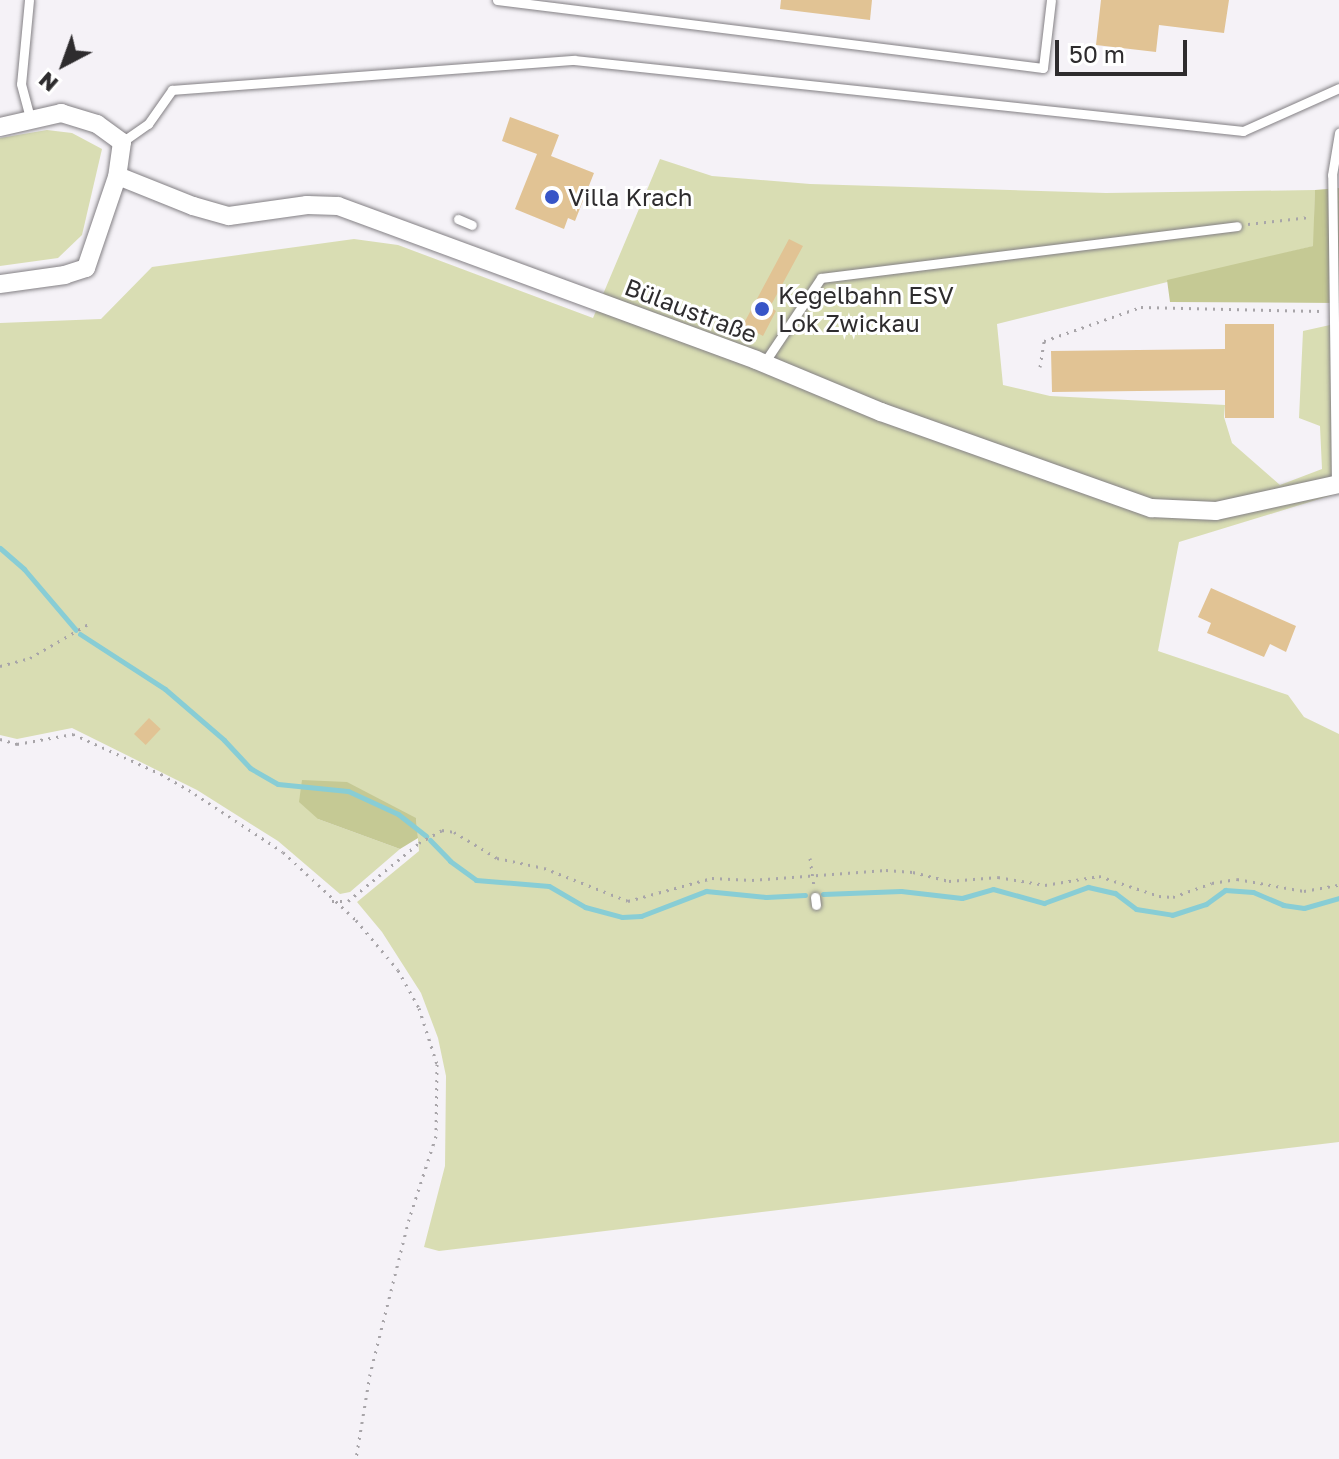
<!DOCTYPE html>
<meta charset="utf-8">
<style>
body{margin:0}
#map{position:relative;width:1339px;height:1459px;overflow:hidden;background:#f5f2f7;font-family:"Golos Text",sans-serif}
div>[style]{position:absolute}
.green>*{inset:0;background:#d9ddb3}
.forest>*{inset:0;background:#c5c994}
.stream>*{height:5px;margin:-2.5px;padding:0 2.5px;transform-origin:2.5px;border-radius:2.5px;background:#88cdd5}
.building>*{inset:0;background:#e1c394;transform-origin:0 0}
.path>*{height:3px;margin-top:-1.5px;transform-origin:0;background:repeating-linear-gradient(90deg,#a8a5a9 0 2px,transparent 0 8px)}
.roads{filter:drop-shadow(0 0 2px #838084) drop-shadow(0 0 2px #838084)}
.service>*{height:9px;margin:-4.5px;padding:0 4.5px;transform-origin:4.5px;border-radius:4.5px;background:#fff}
.minor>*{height:18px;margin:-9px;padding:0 9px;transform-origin:9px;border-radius:9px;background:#fff}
.dots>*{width:22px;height:22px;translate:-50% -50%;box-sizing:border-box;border:4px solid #fff;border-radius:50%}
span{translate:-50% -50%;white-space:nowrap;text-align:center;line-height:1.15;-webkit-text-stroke:6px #fff;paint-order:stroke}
.poi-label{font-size:24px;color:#2e2c2e}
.left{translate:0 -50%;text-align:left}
.street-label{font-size:24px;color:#2e2c2e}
.north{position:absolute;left:24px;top:24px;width:80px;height:80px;-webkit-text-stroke:6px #fff;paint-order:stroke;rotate:221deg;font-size:22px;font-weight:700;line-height:32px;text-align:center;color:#2e2c2e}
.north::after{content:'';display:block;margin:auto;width:28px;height:36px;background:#2e2c2e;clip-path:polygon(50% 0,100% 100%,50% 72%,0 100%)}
.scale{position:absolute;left:1055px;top:40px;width:132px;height:36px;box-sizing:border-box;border:4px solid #2e2c2e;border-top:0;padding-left:10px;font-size:24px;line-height:28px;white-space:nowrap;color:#2e2c2e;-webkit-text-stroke:6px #fff;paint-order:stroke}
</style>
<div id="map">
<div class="green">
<i style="clip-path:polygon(47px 130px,72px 133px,102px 149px,82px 235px,58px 258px,0 266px,0 138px)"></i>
<i style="clip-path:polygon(660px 159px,712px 176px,810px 184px,1106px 193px,1315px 190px,1314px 246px,997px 324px,1003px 385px,1050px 396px,1225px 405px,1224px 417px,1232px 443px,1280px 485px,1322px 469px,1320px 426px,1299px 418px,1303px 331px,1339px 323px,1339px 493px,1179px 542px,1158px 651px,1288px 695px,1304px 717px,1339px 734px,1339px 1142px,439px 1251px,424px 1247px,445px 1166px,446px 1076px,438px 1038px,421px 993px,382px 932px,357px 902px,419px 851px,416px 818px,318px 819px,400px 849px,350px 892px,340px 894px,278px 841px,197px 790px,72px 728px,17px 739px,0 735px,0 323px,101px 319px,152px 267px,354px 239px,398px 245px,593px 318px)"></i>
</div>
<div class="forest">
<i style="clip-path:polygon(1339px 188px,1339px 303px,1170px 302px,1167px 280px,1313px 246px,1315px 190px)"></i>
<i style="clip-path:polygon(302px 780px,347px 782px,416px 818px,418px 838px,400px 849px,318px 819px,299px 802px)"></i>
</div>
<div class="stream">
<i style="left:0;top:548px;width:32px;rotate:41deg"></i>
<i style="left:24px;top:569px;width:80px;rotate:49.6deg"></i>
<i style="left:80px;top:634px;width:101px;rotate:32.9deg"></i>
<i style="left:165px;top:689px;width:78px;rotate:40.8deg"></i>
<i style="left:224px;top:740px;width:38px;rotate:47deg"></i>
<i style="left:250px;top:768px;width:32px;rotate:30deg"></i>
<i style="left:278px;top:784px;width:70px;rotate:5.7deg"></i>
<i style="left:348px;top:791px;width:55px;rotate:24.7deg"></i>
<i style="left:398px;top:814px;width:36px;rotate:38deg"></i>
<i style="left:430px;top:840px;width:29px;rotate:46deg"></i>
<i style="left:450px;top:861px;width:32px;rotate:36deg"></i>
<i style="left:476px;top:880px;width:73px;rotate:4.7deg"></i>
<i style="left:549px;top:886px;width:42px;rotate:30.3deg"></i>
<i style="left:585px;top:907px;width:38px;rotate:15deg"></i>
<i style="left:622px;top:917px;width:19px;rotate:-3deg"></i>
<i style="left:641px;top:916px;width:70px;rotate:-21deg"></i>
<i style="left:706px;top:891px;width:60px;rotate:5.7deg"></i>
<i style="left:766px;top:897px;width:39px;rotate:-3deg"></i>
<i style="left:823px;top:894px;width:78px;rotate:-2.2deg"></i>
<i style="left:901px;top:891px;width:61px;rotate:6.5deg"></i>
<i style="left:962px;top:898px;width:32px;rotate:-16deg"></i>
<i style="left:993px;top:889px;width:53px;rotate:15.4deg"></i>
<i style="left:1044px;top:903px;width:47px;rotate:-20deg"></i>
<i style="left:1088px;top:887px;width:28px;rotate:13deg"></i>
<i style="left:1115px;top:893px;width:26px;rotate:37deg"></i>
<i style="left:1136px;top:909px;width:36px;rotate:9deg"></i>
<i style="left:1172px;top:915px;width:36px;rotate:-18deg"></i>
<i style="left:1206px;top:904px;width:24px;rotate:-36deg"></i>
<i style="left:1225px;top:890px;width:28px;rotate:4deg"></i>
<i style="left:1253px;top:892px;width:33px;rotate:23deg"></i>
<i style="left:1283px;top:905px;width:21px;rotate:8deg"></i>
<i style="left:1304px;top:908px;width:36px;rotate:-16deg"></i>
</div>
<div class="building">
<i style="clip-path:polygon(781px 0,872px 0,870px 20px,780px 9px)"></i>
<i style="clip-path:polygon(1101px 0,1229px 0,1224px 33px,1159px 25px,1156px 52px,1096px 45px)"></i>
<i style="clip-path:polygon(510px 117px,559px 135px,551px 156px,594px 173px,575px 221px,568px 218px,564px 229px,515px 209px,537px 154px,502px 141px)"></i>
<i style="clip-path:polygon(789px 239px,803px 246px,770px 307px,776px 311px,763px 336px,743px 325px)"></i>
<i style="clip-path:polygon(1225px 324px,1274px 324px,1274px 418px,1225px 418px,1225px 390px,1052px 392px,1051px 351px,1225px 349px)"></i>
<i style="clip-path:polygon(1211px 588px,1296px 626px,1286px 652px,1270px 644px,1264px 657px,1207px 633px,1211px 623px,1198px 617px)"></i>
<i style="left:149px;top:718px;width:16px;height:22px;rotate:43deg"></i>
</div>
<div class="path">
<i style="left:1248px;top:224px;width:62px;rotate:-6.4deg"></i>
<i style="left:1040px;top:367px;width:26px;rotate:-81deg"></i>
<i style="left:1044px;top:341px;width:103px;rotate:-19.3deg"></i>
<i style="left:1141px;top:307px;width:181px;rotate:1.3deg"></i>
<i style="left:0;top:666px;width:31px;rotate:-15deg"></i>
<i style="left:30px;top:658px;width:69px;rotate:-30.3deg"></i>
<i style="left:0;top:739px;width:18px;rotate:16deg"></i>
<i style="left:17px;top:744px;width:57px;rotate:-10.1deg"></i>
<i style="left:73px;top:734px;width:97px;rotate:24.4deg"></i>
<i style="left:161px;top:774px;width:39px;rotate:30deg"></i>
<i style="left:195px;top:794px;width:105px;rotate:33.4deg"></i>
<i style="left:283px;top:852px;width:100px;rotate:43deg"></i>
<i style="left:356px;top:920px;width:65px;rotate:50deg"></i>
<i style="left:398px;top:970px;width:43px;rotate:61.1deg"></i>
<i style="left:419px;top:1008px;width:59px;rotate:72.2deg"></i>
<i style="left:437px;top:1064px;width:72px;rotate:90.8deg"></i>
<i style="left:436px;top:1136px;width:87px;rotate:108deg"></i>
<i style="left:409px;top:1219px;width:160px;rotate:104.1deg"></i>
<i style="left:370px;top:1374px;width:86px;rotate:99.4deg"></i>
<i style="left:810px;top:858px;width:28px;rotate:82deg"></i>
<i style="left:332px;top:901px;width:16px"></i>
<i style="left:348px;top:901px;width:92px;rotate:-39.2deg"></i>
<i style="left:419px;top:843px;width:26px;rotate:-29deg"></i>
<i style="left:442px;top:830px;width:12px;rotate:9deg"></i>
<i style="left:454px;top:832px;width:50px;rotate:31.2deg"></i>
<i style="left:497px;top:858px;width:48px;rotate:12deg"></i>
<i style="left:544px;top:868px;width:90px;rotate:21.4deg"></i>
<i style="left:628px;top:901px;width:87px;rotate:-15.3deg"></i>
<i style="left:712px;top:878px;width:40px;rotate:2.9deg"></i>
<i style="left:752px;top:880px;width:134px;rotate:-4.3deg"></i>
<i style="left:886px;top:870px;width:27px;rotate:4deg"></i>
<i style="left:913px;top:872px;width:37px;rotate:14deg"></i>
<i style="left:949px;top:881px;width:49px;rotate:-4.7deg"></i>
<i style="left:998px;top:877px;width:48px;rotate:9.7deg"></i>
<i style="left:1045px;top:885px;width:55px;rotate:-9.5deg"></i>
<i style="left:1099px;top:876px;width:63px;rotate:18.4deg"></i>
<i style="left:1159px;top:896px;width:14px;rotate:4deg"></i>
<i style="left:1173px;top:897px;width:41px;rotate:-19.7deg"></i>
<i style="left:1212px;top:883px;width:25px;rotate:-9deg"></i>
<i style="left:1237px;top:879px;width:68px;rotate:10.2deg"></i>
<i style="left:1304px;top:891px;width:36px;rotate:-10deg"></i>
</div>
<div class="roads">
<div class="service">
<i style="left:29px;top:0;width:84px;rotate:95.4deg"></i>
<i style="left:21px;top:84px;width:35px;rotate:75deg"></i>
<i style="left:497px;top:0;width:550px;rotate:7.1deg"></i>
<i style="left:1043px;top:68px;width:68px;rotate:-83.3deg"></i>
<i style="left:122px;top:142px;width:32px;rotate:-35deg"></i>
<i style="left:148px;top:124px;width:42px;rotate:-54.8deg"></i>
<i style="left:172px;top:90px;width:403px;rotate:-4.3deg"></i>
<i style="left:574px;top:60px;width:673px;rotate:6.06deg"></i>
<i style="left:1243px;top:131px;width:105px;rotate:-24.1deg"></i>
<i style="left:458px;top:219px;width:15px;rotate:23deg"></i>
<i style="left:764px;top:363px;width:102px;rotate:-56.2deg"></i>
<i style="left:821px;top:278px;width:419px;rotate:-7.1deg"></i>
<i style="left:1336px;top:485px;width:310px;rotate:-90.7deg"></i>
<i style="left:1332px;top:175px;width:43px;rotate:-80.5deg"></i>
<i style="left:815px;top:897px;width:8px;rotate:83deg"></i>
</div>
<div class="minor">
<i style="left:0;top:127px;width:63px;rotate:-12.9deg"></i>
<i style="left:61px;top:113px;width:38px;rotate:17deg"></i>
<i style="left:97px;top:124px;width:31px;rotate:36deg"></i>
<i style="left:122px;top:142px;width:35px;rotate:98deg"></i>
<i style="left:117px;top:177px;width:96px;rotate:108.8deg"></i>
<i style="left:86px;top:268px;width:22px;rotate:162deg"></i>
<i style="left:65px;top:275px;width:66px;rotate:172.1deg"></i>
<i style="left:118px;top:176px;width:81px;rotate:21.8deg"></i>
<i style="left:193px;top:206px;width:37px;rotate:16deg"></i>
<i style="left:229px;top:216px;width:79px;rotate:-8deg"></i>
<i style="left:307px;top:205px;width:31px;rotate:2deg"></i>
<i style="left:338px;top:206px;width:445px;rotate:20.2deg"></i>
<i style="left:756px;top:360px;width:135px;rotate:22.6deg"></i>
<i style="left:881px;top:412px;width:287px;rotate:19.6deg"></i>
<i style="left:1151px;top:508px;width:65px;rotate:2.6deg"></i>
<i style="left:1216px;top:511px;width:126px;rotate:-12.4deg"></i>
</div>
</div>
<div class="dots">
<i style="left:552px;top:197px;background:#3755c7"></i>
<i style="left:762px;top:309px;background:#3755c7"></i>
</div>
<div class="poi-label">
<span class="left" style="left:568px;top:197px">Villa Krach</span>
<span class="left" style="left:778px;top:309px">Kegelbahn ESV<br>Lok Zwickau</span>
</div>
<div class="street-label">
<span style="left:691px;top:310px;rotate:21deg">Bülaustraße</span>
</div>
<div class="north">N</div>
<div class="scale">50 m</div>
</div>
